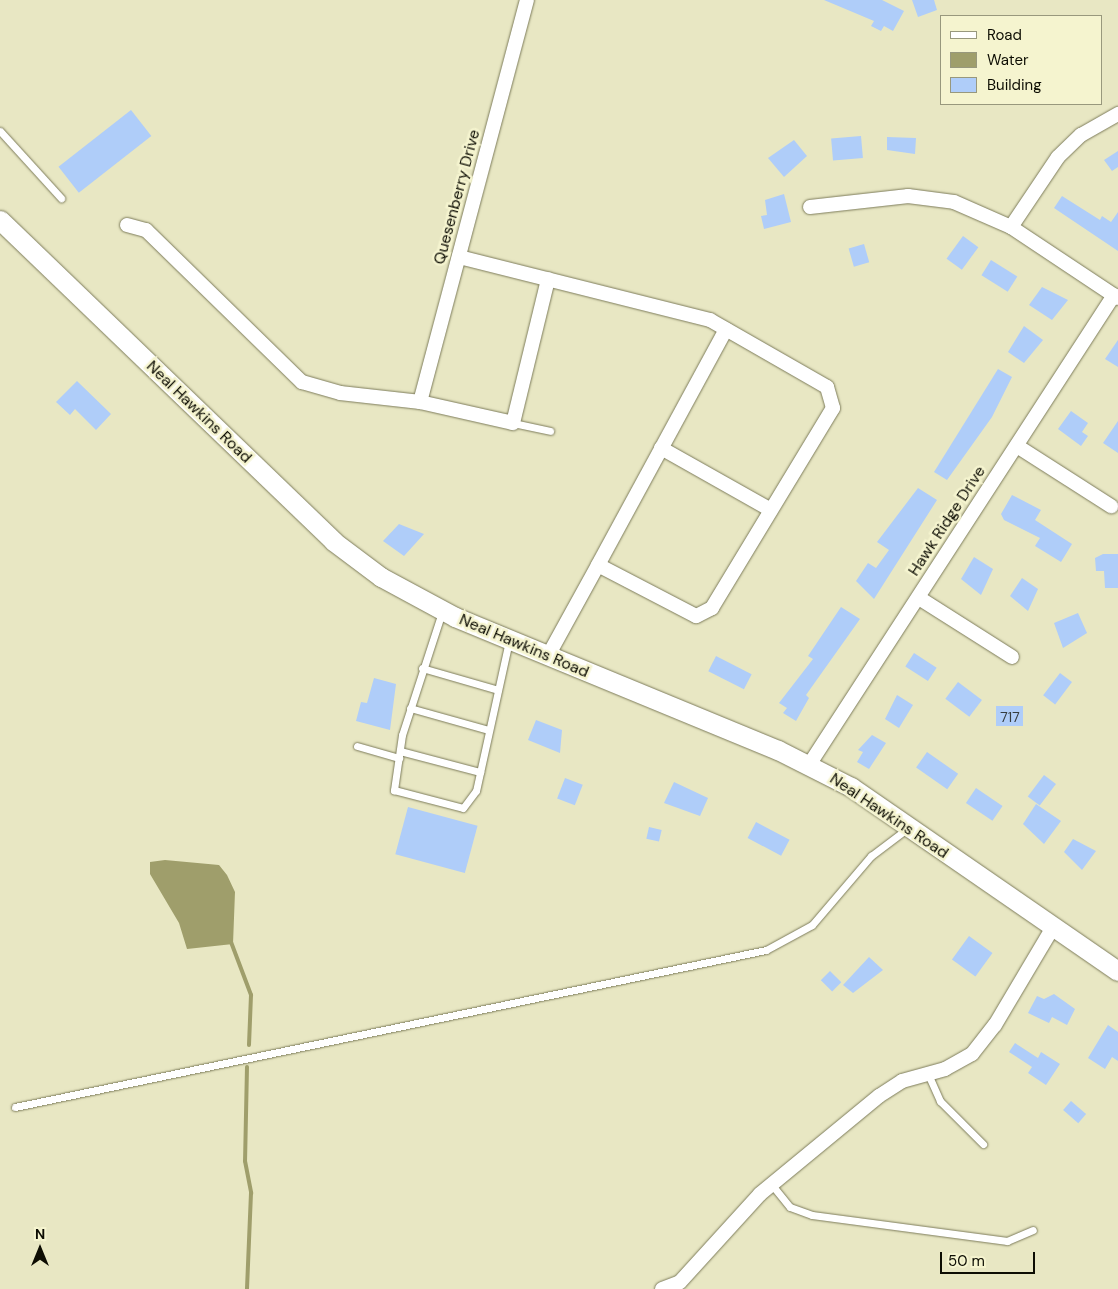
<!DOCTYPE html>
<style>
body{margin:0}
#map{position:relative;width:1118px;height:1289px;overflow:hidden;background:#e8e7c3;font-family:"DM Sans",sans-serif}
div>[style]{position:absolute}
.water>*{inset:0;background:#9f9e6b}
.stream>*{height:4px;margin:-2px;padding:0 2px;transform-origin:2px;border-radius:2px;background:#9f9e6b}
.building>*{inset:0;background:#afcdf9;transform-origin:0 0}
.roads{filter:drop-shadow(0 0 1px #7d7c5b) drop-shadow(0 0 1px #7d7c5b)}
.lane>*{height:7px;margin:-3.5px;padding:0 3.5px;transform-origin:3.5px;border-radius:3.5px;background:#fff}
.street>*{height:14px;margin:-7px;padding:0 7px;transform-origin:7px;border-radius:7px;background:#fff}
.secondary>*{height:19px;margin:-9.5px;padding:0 9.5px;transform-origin:9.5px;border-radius:9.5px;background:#fff}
span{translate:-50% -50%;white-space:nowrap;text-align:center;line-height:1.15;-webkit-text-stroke:5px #f5f4cf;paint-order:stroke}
.number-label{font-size:14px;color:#363d40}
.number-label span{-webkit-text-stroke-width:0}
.street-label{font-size:16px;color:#0d0d03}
.legend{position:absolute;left:940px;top:15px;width:162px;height:90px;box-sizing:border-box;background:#f5f4cf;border:1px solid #98987d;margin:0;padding:6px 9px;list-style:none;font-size:15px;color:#0d0d03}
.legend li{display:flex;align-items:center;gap:10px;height:25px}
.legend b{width:25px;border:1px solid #98987d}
.north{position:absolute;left:15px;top:1224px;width:50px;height:50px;-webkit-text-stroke:4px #f5f4cf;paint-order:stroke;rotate:0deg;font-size:14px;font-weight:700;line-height:20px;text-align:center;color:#0d0d03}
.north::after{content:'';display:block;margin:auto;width:18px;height:22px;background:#0d0d03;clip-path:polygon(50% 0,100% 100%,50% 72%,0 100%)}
.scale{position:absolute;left:940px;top:1252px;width:95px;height:22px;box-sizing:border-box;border:2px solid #0d0d03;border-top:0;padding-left:6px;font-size:15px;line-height:18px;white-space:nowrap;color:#0d0d03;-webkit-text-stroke:4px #f5f4cf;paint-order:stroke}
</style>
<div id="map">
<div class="water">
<i style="clip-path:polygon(165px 860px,219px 865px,227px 875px,235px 892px,233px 944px,187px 949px,179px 923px,150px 874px,150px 862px)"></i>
</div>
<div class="stream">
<i style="left:231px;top:942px;width:57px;rotate:69.3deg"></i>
<i style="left:251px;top:995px;width:50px;rotate:92.3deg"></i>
<i style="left:247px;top:1067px;width:94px;rotate:91.2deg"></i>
<i style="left:245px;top:1161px;width:33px;rotate:79deg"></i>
<i style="left:251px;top:1193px;width:96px;rotate:92.4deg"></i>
</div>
<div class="building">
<i style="clip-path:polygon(824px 0,882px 0,904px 11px,893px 31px,884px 26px,881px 31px,871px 26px,874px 21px)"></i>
<i style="clip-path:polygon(912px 0,934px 0,937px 10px,918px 17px)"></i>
<i style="left:131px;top:110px;width:33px;height:92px;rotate:52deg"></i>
<i style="left:861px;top:136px;width:22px;height:30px;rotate:85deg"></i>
<i style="clip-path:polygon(887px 137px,916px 138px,915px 154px,887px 150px)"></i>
<i style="clip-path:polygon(794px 140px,807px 156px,784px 177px,768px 158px)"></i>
<i style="clip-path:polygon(1118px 151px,1118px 167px,1112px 171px,1104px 160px)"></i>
<i style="clip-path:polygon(784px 194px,791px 222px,764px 229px,761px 216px,767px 215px,765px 200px)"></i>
<i style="clip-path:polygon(1062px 196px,1100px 220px,1102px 216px,1111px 222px,1118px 212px,1118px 251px,1054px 208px)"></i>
<i style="left:963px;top:236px;width:19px;height:28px;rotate:36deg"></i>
<i style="left:864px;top:244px;width:19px;height:16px;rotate:74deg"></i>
<i style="left:991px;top:260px;width:31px;height:18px;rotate:32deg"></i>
<i style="clip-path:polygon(1042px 287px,1068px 300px,1052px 320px,1029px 305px)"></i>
<i style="clip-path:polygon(1024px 326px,1043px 340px,1024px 363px,1008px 352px)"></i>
<i style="clip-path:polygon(1118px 340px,1118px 367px,1105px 359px)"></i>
<i style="clip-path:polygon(998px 369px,1012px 377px,992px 417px,947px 480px,934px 472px)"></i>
<i style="clip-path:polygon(77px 381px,111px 414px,96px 430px,75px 409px,70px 415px,56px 402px)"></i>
<i style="clip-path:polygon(1071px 411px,1088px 423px,1082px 432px,1088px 436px,1081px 446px,1058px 429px)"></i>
<i style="clip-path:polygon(1118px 421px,1118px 453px,1103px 443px)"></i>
<i style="clip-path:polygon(918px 488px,937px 500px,874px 599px,856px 581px,868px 563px,876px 568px,889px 550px,877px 542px)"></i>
<i style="clip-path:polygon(1012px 495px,1041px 510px,1035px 520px,1072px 544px,1061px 562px,1035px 546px,1040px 538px,1004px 520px,1001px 514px)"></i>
<i style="clip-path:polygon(399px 524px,424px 534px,404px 556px,383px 541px)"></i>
<i style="clip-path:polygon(1103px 554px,1118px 554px,1118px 588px,1105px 588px,1104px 571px,1096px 571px,1095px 558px)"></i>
<i style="clip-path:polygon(974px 557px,993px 569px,981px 595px,961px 579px)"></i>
<i style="clip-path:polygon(1022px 578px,1038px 589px,1028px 611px,1010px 596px)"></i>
<i style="clip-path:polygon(841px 607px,860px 619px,806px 695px,809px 698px,796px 721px,783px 713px,787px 708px,779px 703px,813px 659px,808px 656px)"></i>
<i style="clip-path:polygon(1078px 613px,1087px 633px,1063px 648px,1054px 623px)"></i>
<i style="left:914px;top:653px;width:27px;height:16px;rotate:33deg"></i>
<i style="left:716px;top:656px;width:40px;height:17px;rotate:27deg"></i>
<i style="left:1060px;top:673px;width:15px;height:28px;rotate:37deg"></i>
<i style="clip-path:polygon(374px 678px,396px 684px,390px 730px,356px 721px,361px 702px,367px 703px)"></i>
<i style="left:958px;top:682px;width:30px;height:21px;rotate:37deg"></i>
<i style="clip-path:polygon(897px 695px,913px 705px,899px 728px,885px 719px)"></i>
<i style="left:1023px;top:706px;width:20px;height:27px;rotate:90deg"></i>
<i style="clip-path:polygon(536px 720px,562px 730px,560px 753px,528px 740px)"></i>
<i style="clip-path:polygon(872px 735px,886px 743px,869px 769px,857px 762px,863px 752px,858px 750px)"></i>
<i style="left:927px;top:752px;width:38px;height:19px;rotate:35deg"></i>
<i style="left:1044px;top:775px;width:15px;height:27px;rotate:37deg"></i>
<i style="left:565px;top:778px;width:19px;height:22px;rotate:21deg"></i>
<i style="clip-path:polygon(674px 782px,708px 798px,700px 816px,664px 803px)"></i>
<i style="left:976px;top:788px;width:32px;height:18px;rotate:34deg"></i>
<i style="clip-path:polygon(1036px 804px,1061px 821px,1044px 844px,1023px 824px)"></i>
<i style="left:408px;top:807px;width:72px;height:49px;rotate:15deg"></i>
<i style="left:756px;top:822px;width:38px;height:18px;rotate:28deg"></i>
<i style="left:649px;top:827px;width:13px;height:12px;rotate:13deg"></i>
<i style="clip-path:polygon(1073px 839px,1096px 851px,1082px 870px,1064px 852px)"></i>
<i style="left:969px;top:936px;width:29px;height:29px;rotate:36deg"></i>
<i style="clip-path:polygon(869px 957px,883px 970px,853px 993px,843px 985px)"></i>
<i style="left:830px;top:971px;width:16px;height:13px;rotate:45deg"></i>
<i style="clip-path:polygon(1054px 994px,1075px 1009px,1067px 1025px,1052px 1017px,1049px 1023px,1028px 1013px,1037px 996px,1044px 999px)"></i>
<i style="clip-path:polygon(1108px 1025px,1118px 1032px,1118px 1061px,1112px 1057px,1105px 1069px,1088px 1058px)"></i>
<i style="clip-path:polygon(1015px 1043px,1038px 1058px,1041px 1052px,1060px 1064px,1046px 1085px,1028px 1073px,1032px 1067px,1009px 1052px)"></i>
<i style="left:1071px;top:1101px;width:20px;height:12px;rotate:41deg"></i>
</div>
<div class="roads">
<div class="lane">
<i style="left:0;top:131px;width:91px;rotate:47.7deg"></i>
<i style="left:513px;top:423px;width:38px;rotate:12deg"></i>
<i style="left:442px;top:612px;width:129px;rotate:108deg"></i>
<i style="left:402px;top:735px;width:56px;rotate:98.3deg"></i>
<i style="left:394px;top:790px;width:71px;rotate:14.6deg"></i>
<i style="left:463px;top:808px;width:21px;rotate:-53deg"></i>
<i style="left:476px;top:791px;width:154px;rotate:-77.6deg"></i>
<i style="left:422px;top:668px;width:79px;rotate:16.1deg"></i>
<i style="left:410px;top:708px;width:82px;rotate:15.6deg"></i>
<i style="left:357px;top:746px;width:44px;rotate:15.9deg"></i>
<i style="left:400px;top:751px;width:83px;rotate:14.7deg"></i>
<i style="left:928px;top:1074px;width:30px;rotate:66deg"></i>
<i style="left:940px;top:1101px;width:61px;rotate:45deg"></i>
<i style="left:15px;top:1107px;width:767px;rotate:-11.81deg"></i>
<i style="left:766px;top:950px;width:52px;rotate:-28.5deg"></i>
<i style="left:812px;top:925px;width:91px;rotate:-49.5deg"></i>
<i style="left:871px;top:856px;width:46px;rotate:-37.1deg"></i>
<i style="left:772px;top:1185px;width:28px;rotate:51deg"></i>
<i style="left:790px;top:1207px;width:23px;rotate:20deg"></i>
<i style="left:812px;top:1215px;width:197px;rotate:7.6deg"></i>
<i style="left:1007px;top:1241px;width:28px;rotate:-23deg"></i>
</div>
<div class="street">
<i style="left:810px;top:207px;width:99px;rotate:-6.4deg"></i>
<i style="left:908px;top:196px;width:46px;rotate:7.4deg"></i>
<i style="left:954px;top:202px;width:62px;rotate:23.7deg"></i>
<i style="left:1011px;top:227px;width:128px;rotate:33.6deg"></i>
<i style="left:127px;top:225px;width:20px;rotate:15deg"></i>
<i style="left:146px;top:230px;width:218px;rotate:44.3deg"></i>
<i style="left:302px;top:382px;width:40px;rotate:16deg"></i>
<i style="left:340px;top:393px;width:81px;rotate:6.4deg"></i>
<i style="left:420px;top:402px;width:95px;rotate:12.7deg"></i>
<i style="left:513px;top:423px;width:148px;rotate:-76.3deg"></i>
<i style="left:1011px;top:227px;width:84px;rotate:-56.1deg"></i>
<i style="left:1058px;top:157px;width:32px;rotate:-44deg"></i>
<i style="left:1081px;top:135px;width:43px;rotate:-29.6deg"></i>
<i style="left:459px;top:257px;width:259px;rotate:14.1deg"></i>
<i style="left:710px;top:320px;width:135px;rotate:29.8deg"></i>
<i style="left:827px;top:387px;width:22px;rotate:74deg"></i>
<i style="left:833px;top:408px;width:234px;rotate:121.2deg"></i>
<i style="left:712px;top:608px;width:18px;rotate:153deg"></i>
<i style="left:696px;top:616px;width:110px;rotate:-152.5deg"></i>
<i style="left:598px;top:565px;width:104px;rotate:118.8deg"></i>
<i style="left:420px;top:402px;width:416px;rotate:-75.1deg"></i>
<i style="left:1017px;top:446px;width:112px;rotate:32.6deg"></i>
<i style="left:661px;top:448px;width:126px;rotate:29.4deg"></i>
<i style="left:598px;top:565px;width:268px;rotate:-61.5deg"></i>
<i style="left:919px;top:598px;width:110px;rotate:32.4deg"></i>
<i style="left:809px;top:765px;width:560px;rotate:-57.02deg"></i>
<i style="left:662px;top:1289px;width:19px;rotate:-21deg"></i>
<i style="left:680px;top:1282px;width:119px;rotate:-47.7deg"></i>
<i style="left:760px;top:1194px;width:154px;rotate:-39.5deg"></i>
<i style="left:879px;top:1096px;width:27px;rotate:-33deg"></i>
<i style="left:902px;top:1081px;width:45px;rotate:-15.6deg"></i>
<i style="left:945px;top:1069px;width:31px;rotate:-29deg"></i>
<i style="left:972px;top:1054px;width:37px;rotate:-52deg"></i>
<i style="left:995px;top:1025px;width:112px;rotate:-59.3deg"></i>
</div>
<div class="secondary">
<i style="left:0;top:220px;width:463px;rotate:43.9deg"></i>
<i style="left:333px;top:541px;width:60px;rotate:36.9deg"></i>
<i style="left:381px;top:577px;width:84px;rotate:28.4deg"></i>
<i style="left:455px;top:617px;width:349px;rotate:22.4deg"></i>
<i style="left:778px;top:750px;width:82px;rotate:26.9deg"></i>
<i style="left:851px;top:787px;width:324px;rotate:34.6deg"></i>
</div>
</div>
<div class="number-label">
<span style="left:1010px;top:717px">717</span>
</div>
<div class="street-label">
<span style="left:457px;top:197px;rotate:-75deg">Quesenberry Drive</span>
<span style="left:199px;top:412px;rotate:44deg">Neal Hawkins Road</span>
<span style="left:947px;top:521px;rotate:-57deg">Hawk Ridge Drive</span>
<span style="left:524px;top:646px;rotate:23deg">Neal Hawkins Road</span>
<span style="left:889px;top:816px;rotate:34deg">Neal Hawkins Road</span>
</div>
<ul class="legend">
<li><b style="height:6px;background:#fff"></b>Road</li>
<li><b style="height:14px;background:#9f9e6b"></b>Water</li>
<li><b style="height:14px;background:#afcdf9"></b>Building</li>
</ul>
<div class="north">N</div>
<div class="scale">50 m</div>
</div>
